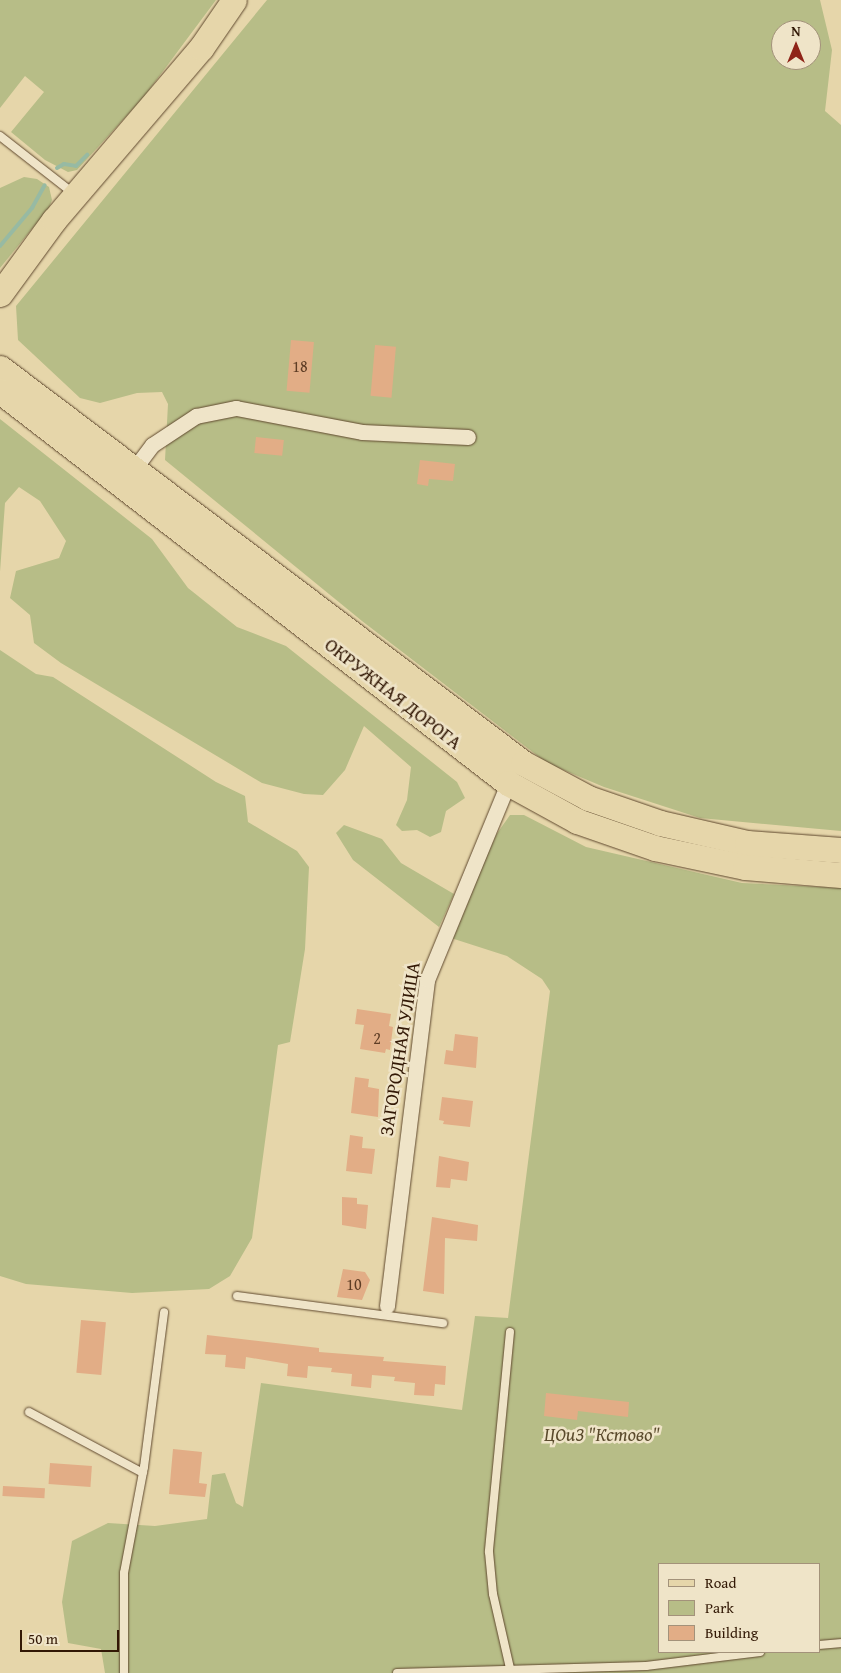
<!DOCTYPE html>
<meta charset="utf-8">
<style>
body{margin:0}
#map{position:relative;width:841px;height:1673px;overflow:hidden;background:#e6d6aa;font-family:"Gentium Book Plus",serif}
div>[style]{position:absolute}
.green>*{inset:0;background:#b7bd87}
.stream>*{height:4px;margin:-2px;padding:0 2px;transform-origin:2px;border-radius:2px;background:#97baa3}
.building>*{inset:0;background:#e2ad86;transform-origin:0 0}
.roads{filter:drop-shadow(0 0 1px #5f482e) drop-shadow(0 0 1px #5f482e)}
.lane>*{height:8px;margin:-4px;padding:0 4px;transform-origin:4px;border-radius:4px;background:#efe4c8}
.street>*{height:15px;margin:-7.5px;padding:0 7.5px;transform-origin:7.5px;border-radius:7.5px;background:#efe4c8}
.primary>*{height:25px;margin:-12.5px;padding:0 12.5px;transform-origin:12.5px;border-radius:12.5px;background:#e6d6aa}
span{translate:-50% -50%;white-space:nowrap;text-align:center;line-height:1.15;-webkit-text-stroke:5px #efe4c8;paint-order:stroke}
.number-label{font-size:16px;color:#5e3d25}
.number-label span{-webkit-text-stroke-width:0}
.street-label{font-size:19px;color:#321805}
.park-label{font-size:19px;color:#5a4a2c;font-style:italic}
.legend{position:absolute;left:658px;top:1563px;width:162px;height:90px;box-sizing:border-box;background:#efe4c8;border:1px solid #a3927a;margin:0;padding:6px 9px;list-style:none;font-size:15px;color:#321805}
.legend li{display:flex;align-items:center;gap:10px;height:25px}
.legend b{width:25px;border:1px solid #a3927a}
.north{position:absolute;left:771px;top:20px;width:50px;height:50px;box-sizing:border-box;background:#efe4c8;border:1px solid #a3927a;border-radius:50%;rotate:0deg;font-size:14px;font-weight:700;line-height:20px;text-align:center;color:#321805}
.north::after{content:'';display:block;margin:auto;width:18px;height:22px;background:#8f2418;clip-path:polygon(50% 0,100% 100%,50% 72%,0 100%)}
.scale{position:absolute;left:20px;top:1630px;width:99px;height:22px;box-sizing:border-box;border:2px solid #321805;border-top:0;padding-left:6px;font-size:15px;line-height:18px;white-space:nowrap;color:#321805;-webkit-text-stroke:4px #efe4c8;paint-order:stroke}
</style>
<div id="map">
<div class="green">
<i style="clip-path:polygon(0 0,216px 0,143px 98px,77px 170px,68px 172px,45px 160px,11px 132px,44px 92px,25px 76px,0 108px)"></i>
<i style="clip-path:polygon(evenodd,267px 0,820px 0,832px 50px,825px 111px,841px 125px,841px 831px,700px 818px,604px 787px,547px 763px,362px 621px,165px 460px,168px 404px,162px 392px,137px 393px,100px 403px,80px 398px,18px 340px,16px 306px,267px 0,781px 30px,811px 30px,811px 60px,781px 60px,781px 30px)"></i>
<i style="clip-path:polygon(24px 177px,37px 179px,49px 187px,52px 200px,49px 208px,0 268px,0 188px)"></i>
<i style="clip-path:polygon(0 419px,152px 539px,188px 588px,237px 627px,286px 646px,457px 782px,465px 798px,446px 811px,441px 832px,430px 837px,417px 830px,402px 831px,396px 825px,407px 800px,411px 767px,364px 726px,345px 770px,323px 795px,304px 794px,262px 783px,61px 663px,34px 643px,30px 615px,10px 598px,16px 571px,59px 558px,66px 541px,40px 501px,19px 487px,5px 503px,0 572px)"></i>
<i style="clip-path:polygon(0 650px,36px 674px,53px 677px,216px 782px,245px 796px,248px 822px,297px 851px,309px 867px,305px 949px,290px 1042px,278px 1045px,252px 1238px,230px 1276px,209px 1289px,132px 1293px,26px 1284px,0 1276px)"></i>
<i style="clip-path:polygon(evenodd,510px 815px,524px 815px,586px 847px,742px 883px,841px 888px,841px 1673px,105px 1673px,101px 1649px,68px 1643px,62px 1602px,72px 1541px,108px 1523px,155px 1526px,207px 1519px,212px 1475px,225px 1473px,236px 1503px,243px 1507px,261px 1383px,462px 1410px,475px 1316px,508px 1318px,550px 991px,542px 979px,507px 956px,451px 938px,496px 835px,510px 815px,660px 1564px,820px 1564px,820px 1652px,660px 1652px,660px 1564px)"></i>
<i style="clip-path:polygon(344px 825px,382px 839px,401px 863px,454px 894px,439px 927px,353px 860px,336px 833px)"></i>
</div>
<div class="stream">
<i style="left:57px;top:168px;width:8px;rotate:-30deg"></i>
<i style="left:64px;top:164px;width:12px;rotate:9deg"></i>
<i style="left:76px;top:166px;width:16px;rotate:-45deg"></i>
<i style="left:0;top:246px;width:50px;rotate:-49.9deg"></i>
<i style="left:32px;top:208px;width:26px;rotate:-61deg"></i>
</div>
<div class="building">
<i style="left:291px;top:340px;width:23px;height:51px;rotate:5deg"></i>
<i style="left:375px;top:345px;width:21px;height:51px;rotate:5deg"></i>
<i style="left:256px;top:437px;width:28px;height:16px;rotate:6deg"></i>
<i style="clip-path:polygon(420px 460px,455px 464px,453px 481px,429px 479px,428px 486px,417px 484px)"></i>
<i style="clip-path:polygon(357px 1009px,391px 1014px,389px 1026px,393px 1027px,390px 1050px,386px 1049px,385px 1053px,360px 1049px,364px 1025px,355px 1024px)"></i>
<i style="clip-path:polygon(455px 1034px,478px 1037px,476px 1068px,444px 1064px,446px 1050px,453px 1051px)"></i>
<i style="clip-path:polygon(355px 1077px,369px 1079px,368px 1087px,379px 1089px,378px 1117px,351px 1113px)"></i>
<i style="clip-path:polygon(442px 1097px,473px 1101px,470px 1127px,443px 1124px,444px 1121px,439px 1120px)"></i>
<i style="clip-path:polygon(350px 1135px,363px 1137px,362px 1148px,375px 1149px,372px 1174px,346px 1171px)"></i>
<i style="clip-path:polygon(439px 1156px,469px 1162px,467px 1181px,451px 1179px,450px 1188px,436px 1187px)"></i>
<i style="clip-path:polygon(342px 1197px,357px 1198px,357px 1204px,368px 1205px,366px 1229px,342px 1225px)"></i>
<i style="clip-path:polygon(432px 1217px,478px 1225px,477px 1241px,445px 1238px,444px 1294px,423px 1291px)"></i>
<i style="clip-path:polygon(343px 1269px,365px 1272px,370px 1280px,362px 1300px,337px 1297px)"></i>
<i style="left:81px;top:1320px;width:25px;height:53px;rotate:5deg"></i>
<i style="clip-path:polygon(207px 1335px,319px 1348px,319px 1352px,384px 1357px,383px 1361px,446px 1366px,445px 1385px,435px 1384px,434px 1396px,414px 1395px,415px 1383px,394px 1381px,395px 1377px,372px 1375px,371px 1388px,351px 1386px,352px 1374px,331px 1372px,332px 1368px,308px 1366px,307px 1378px,287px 1376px,288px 1364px,246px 1357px,245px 1369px,225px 1367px,226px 1355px,205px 1354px)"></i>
<i style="clip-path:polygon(546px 1393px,629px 1402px,628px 1417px,578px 1411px,577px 1420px,544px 1416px)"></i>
<i style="clip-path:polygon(173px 1449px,202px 1452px,199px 1483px,207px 1484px,205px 1497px,169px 1494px)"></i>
<i style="left:50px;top:1463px;width:42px;height:21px;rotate:4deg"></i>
<i style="left:3px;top:1486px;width:42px;height:10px;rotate:3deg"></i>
</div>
<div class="roads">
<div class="lane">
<i style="left:0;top:136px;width:93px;rotate:38deg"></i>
<i style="left:237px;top:1296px;width:208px;rotate:7.5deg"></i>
<i style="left:510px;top:1332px;width:221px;rotate:95.5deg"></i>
<i style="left:489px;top:1552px;width:42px;rotate:84.6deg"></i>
<i style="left:493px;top:1594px;width:76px;rotate:77.1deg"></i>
<i style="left:29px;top:1412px;width:129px;rotate:28.2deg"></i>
<i style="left:820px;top:1645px;width:21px;rotate:-5deg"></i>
<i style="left:124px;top:1673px;width:100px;rotate:-90deg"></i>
<i style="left:124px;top:1573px;width:108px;rotate:-79.3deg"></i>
<i style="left:144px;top:1467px;width:156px;rotate:-82.6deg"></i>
<i style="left:397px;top:1673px;width:249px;rotate:-1.6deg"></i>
<i style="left:646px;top:1666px;width:115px;rotate:-7deg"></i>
</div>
<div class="street">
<i style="left:134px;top:469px;width:30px;rotate:-53deg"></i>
<i style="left:152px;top:445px;width:53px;rotate:-33.4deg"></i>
<i style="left:196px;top:416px;width:41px;rotate:-11.3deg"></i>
<i style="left:236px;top:408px;width:128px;rotate:10.8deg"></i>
<i style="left:362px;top:432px;width:106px;rotate:2.7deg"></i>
<i style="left:387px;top:1306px;width:328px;rotate:-83deg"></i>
<i style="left:427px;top:980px;width:213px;rotate:-67.6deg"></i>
</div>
<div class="primary">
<i style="left:0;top:294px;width:92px;rotate:-53.9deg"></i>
<i style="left:54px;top:220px;width:226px;rotate:-49.5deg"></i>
<i style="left:201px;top:48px;width:58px;rotate:-55.5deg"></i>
<i style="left:0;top:368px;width:655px;rotate:37.06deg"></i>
<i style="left:523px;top:763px;width:74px;rotate:28.3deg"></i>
<i style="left:588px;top:798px;width:76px;rotate:19.1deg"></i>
<i style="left:660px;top:823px;width:89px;rotate:12.9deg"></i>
<i style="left:747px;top:843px;width:94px;rotate:4.3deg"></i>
<i style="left:0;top:391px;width:642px;rotate:37.66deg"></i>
<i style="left:508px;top:783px;width:79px;rotate:28.8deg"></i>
<i style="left:577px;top:821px;width:83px;rotate:19.1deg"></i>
<i style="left:655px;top:848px;width:92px;rotate:11.9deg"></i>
<i style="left:745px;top:867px;width:96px;rotate:4.8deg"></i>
</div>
</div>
<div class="number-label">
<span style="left:300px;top:366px">18</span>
<span style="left:377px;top:1038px">2</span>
<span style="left:354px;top:1284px">10</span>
</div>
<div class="street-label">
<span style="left:393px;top:694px;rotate:38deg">ОКРУЖНАЯ ДОРОГА</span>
<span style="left:400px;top:1049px;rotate:-81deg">ЗАГОРОДНАЯ УЛИЦА</span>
</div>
<div class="park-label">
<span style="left:602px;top:1435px">ЦОиЗ "Кстово"</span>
</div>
<ul class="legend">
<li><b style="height:6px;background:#e6d6aa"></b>Road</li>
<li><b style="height:14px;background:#b7bd87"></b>Park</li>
<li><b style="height:14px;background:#e2ad86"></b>Building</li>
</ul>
<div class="north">N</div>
<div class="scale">50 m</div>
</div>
